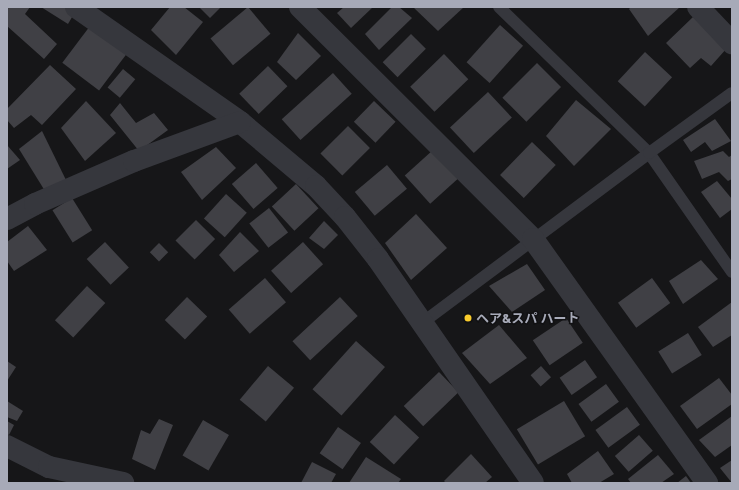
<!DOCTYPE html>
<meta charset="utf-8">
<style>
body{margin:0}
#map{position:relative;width:739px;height:490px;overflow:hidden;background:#161618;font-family:"Golos Text","Noto Sans JP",sans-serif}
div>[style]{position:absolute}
.building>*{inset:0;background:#404045;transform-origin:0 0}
.service>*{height:12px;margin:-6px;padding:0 6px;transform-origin:6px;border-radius:6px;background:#36373d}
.minor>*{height:22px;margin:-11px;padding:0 11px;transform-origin:11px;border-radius:11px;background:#36373d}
.dots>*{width:11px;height:11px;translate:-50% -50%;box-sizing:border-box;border:2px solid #111113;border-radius:50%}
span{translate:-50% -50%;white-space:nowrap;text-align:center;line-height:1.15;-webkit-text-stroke:3px #111113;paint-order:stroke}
.poi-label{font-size:13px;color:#a7aab8;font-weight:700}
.left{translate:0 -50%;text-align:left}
.frame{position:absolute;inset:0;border:8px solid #a7aab8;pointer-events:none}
</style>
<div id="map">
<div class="building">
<i style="clip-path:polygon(30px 7px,25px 14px,57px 44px,44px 59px,7px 26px,7px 7px)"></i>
<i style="clip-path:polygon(41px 7px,68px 7px,75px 12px,68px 24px)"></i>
<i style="clip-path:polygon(170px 7px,184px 7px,203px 22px,176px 55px,151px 30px)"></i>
<i style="clip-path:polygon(199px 7px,221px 7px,210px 18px)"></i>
<i style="left:248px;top:7px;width:35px;height:49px;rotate:50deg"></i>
<i style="clip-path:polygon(344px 7px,373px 7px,351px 28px,337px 13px)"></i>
<i style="clip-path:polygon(392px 7px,399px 7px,412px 18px,379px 50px,365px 34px)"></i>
<i style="clip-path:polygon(413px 7px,464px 7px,438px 31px)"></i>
<i style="clip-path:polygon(631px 7px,680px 7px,648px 36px,629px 9px)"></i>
<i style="clip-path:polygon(693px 17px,727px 48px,711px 66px,701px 58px,690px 68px,666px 43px)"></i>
<i style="left:500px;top:25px;width:31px;height:50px;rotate:42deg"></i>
<i style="left:90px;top:26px;width:46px;height:46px;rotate:37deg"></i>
<i style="clip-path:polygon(298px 33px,321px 56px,296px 80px,277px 62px)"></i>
<i style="left:411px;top:34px;width:21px;height:40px;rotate:45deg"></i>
<i style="left:645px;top:52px;width:37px;height:40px;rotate:43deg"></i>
<i style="left:444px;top:54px;width:35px;height:47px;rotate:46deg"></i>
<i style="left:537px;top:63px;width:34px;height:49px;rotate:45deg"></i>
<i style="clip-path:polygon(50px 65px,76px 89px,42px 125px,31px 115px,14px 128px,7px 120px,7px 109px)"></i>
<i style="left:268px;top:66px;width:28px;height:40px;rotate:46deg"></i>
<i style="left:123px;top:69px;width:16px;height:24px;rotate:40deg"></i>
<i style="left:333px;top:73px;width:28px;height:69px;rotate:48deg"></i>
<i style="left:488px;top:92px;width:35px;height:52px;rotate:47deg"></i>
<i style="clip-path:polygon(576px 100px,611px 129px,574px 166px,546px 136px)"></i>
<i style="clip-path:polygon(86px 101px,116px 133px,85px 161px,61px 128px)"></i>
<i style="left:374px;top:101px;width:30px;height:29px;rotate:44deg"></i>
<i style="clip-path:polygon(120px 103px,136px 123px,154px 113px,168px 130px,139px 151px,110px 115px)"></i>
<i style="clip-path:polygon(715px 119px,731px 141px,712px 151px,705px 142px,691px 152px,683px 140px)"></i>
<i style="left:348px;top:126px;width:31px;height:39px;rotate:45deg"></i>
<i style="clip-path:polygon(42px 131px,66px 180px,45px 191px,19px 149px)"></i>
<i style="left:532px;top:142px;width:33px;height:46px;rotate:44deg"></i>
<i style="clip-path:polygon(7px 145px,20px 160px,7px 169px)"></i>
<i style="clip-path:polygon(216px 147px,236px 168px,202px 200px,181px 172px)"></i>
<i style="left:433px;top:150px;width:38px;height:38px;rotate:48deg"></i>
<i style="clip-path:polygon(723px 151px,729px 157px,732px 155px,732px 179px,728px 181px,719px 172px,702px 179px,694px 161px)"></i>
<i style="left:256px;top:163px;width:33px;height:32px;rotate:49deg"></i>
<i style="left:387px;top:165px;width:31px;height:42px;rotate:50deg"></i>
<i style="clip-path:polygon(717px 181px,732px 199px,732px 209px,720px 218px,701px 192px)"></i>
<i style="left:296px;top:184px;width:33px;height:33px;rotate:47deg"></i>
<i style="left:226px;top:194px;width:28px;height:33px;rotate:42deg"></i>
<i style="left:72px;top:198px;width:38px;height:23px;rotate:58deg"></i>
<i style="left:269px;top:208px;width:31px;height:25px;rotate:52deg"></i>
<i style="clip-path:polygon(416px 214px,447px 248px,411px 280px,385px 243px)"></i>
<i style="left:196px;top:220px;width:27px;height:29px;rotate:45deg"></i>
<i style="clip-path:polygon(324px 221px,338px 235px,324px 249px,309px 238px)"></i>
<i style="clip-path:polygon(28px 226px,47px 250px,14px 271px,7px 261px,7px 242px)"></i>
<i style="clip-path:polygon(240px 232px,259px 251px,234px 272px,219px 255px)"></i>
<i style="left:105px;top:242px;width:35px;height:25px;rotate:47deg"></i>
<i style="left:303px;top:242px;width:30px;height:43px;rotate:48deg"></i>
<i style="left:159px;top:243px;width:13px;height:13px;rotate:45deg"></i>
<i style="clip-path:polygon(701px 260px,718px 279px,683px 304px,669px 281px)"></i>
<i style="clip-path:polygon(527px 264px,545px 290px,512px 312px,489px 286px)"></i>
<i style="left:265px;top:278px;width:32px;height:48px;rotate:49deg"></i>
<i style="left:652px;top:278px;width:31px;height:42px;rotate:54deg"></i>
<i style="left:87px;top:286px;width:25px;height:47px;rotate:43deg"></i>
<i style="left:187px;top:297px;width:28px;height:32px;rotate:44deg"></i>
<i style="left:340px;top:297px;width:26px;height:65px;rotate:47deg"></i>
<i style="clip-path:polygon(732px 302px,732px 335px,713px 347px,698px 327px)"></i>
<i style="left:566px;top:318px;width:30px;height:40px;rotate:56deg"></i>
<i style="clip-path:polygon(499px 325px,527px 358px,490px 384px,462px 353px)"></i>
<i style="left:688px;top:333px;width:26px;height:35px;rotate:58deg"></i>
<i style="left:356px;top:341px;width:39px;height:65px;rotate:42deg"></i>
<i style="left:585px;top:360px;width:21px;height:31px;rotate:55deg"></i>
<i style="clip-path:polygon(7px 361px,16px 367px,7px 381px)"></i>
<i style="left:268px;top:366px;width:34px;height:44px;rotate:40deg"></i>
<i style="left:541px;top:366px;width:15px;height:14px;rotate:48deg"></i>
<i style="left:439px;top:372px;width:28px;height:49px;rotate:46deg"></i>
<i style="clip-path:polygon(719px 378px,732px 395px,732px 404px,697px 429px,680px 406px)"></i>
<i style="left:606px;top:384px;width:22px;height:34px;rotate:54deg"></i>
<i style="clip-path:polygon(7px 401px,23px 411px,17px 421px,7px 417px)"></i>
<i style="left:564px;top:401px;width:41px;height:55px;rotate:59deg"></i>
<i style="left:627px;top:407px;width:22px;height:39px;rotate:54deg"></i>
<i style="left:395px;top:415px;width:33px;height:37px;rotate:43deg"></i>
<i style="clip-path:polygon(732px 416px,732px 445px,715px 457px,699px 440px)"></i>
<i style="clip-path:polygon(159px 419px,173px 425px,155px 470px,132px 459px,141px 430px,150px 434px)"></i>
<i style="left:203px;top:420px;width:30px;height:41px;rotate:30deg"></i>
<i style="clip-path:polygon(7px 421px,14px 425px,9px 435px,7px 434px)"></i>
<i style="left:338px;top:427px;width:28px;height:32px;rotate:35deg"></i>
<i style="left:639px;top:435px;width:21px;height:32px;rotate:49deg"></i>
<i style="clip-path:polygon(598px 451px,614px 474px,599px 483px,572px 483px,567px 474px)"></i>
<i style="clip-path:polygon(471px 454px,492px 477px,485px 483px,446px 483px,444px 481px)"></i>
<i style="clip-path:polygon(658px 455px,674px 474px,661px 483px,631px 483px,628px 479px)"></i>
<i style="clip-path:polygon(366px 457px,401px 479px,398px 483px,349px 483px)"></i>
<i style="clip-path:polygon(732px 460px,732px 483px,720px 468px)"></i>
<i style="clip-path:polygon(312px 462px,336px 474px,331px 483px,301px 483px)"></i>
<i style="clip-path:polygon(686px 476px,691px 483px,677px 483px)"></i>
</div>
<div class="service">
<i style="left:499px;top:7px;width:209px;rotate:44.2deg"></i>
<i style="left:649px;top:153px;width:145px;rotate:55.1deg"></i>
<i style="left:422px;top:323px;width:284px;rotate:-36.8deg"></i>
<i style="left:649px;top:153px;width:102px;rotate:-35.9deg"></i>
</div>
<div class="minor">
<i style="left:76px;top:7px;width:200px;rotate:35deg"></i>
<i style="left:240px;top:122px;width:99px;rotate:40.1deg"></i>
<i style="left:316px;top:186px;width:42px;rotate:46.9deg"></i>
<i style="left:345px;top:217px;width:53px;rotate:51.8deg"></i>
<i style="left:378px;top:259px;width:272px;rotate:55.3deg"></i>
<i style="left:300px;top:7px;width:329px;rotate:44.9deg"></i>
<i style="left:533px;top:239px;width:300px;rotate:54.5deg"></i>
<i style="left:698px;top:7px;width:50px;rotate:46.6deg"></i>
<i style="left:7px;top:219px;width:32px;rotate:-28deg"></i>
<i style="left:35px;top:204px;width:108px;rotate:-23.5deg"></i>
<i style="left:134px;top:161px;width:113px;rotate:-20.2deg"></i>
<i style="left:7px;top:446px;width:47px;rotate:26.6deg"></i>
<i style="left:49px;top:467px;width:76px;rotate:12.2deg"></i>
</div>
<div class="dots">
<i style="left:468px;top:318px;background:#f9cb2c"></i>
</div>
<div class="poi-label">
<span class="left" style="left:476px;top:318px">ヘア&amp;スパ ハート</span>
</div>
<div class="frame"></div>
</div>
